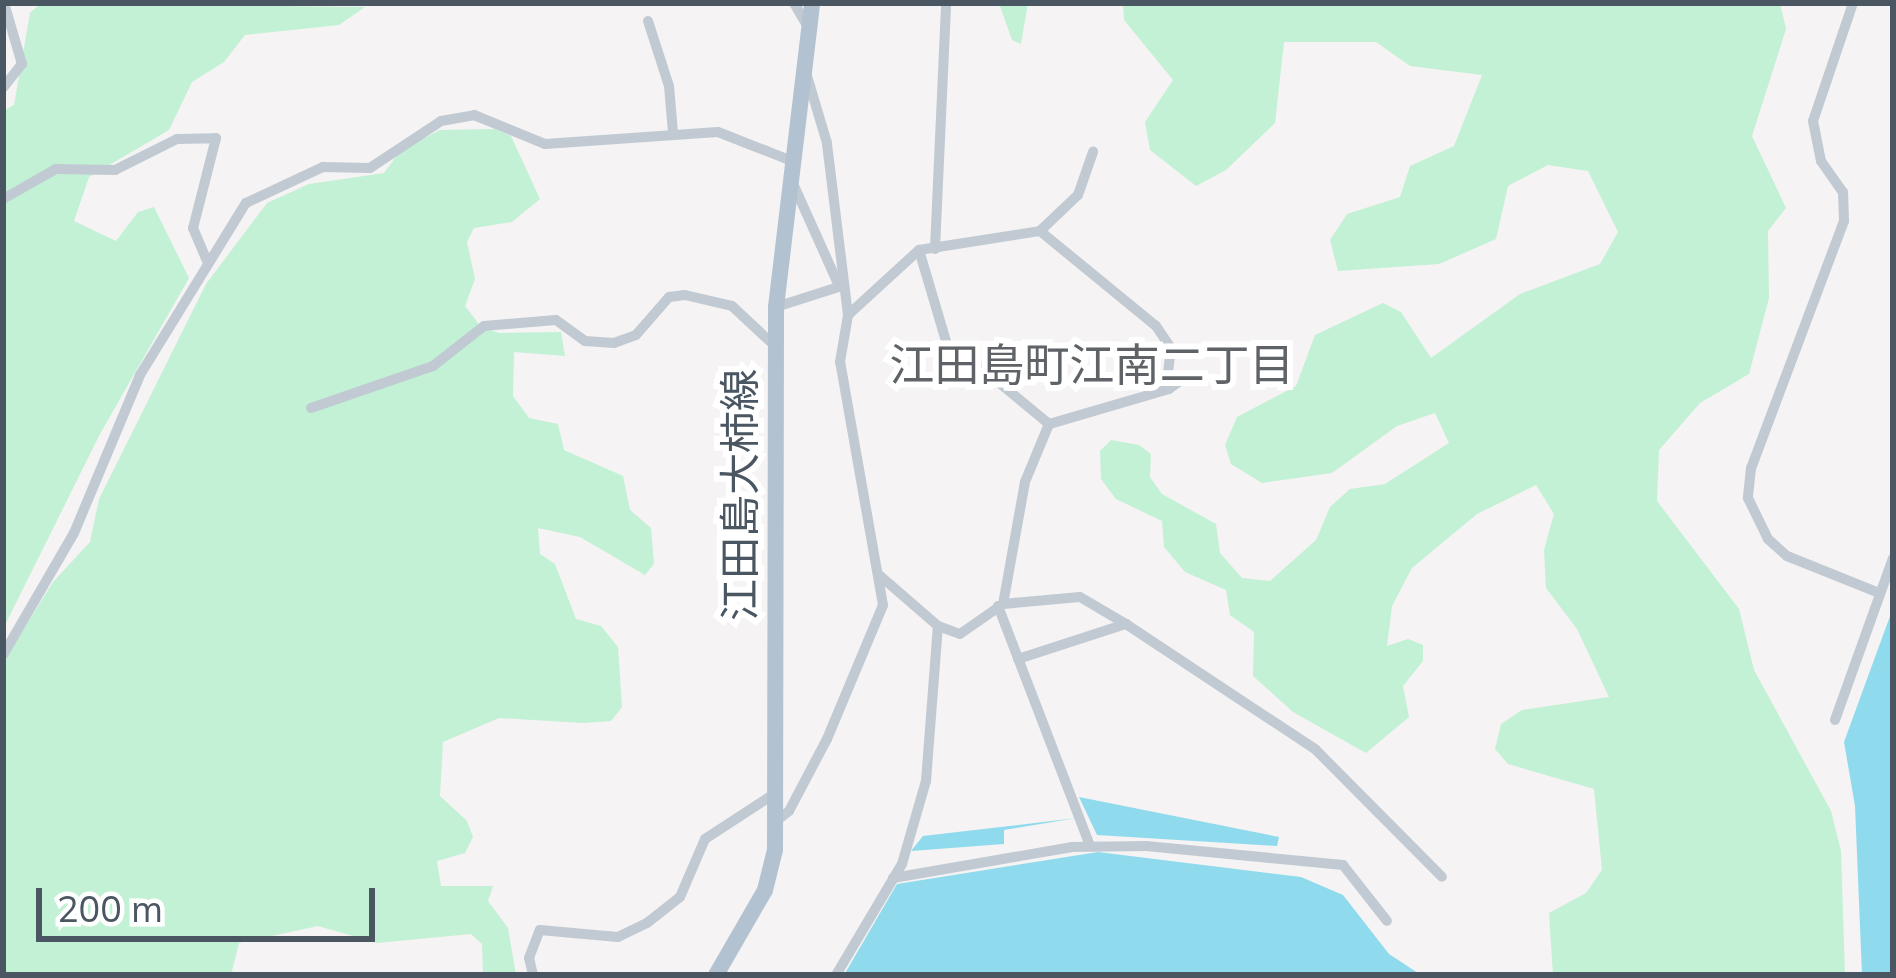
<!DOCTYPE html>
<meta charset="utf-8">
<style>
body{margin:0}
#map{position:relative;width:1896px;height:978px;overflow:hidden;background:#f5f3f3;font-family:Mulish,"Noto Sans JP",sans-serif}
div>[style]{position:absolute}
.green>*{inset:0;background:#c3f1d5}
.water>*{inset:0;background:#90daee}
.minor>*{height:10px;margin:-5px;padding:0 5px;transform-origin:5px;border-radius:5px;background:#c1cad2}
.primary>*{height:16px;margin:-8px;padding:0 8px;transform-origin:8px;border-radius:8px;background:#b3c2d1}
span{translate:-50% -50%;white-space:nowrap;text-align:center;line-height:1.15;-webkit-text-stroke:12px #fff;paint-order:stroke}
.street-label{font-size:42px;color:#4a5661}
.neighbourhood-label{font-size:45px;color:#5f6368}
.frame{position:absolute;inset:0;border:6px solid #4a5661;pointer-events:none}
.scale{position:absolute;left:36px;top:888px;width:339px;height:54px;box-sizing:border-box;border:6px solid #4a5661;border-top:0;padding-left:15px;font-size:36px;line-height:42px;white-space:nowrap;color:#4a5661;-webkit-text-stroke:9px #fff;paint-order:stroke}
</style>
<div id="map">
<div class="green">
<i style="clip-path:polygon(41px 3px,365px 7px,339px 25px,245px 35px,224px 62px,192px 82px,169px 130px,89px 177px,74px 221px,116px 241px,138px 212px,154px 207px,189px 278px,100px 434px,3px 629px,3px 111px,14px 105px,30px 13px)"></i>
<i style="clip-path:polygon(999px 3px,1028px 3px,1021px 44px,1012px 40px)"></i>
<i style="clip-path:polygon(1123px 3px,1780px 3px,1786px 29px,1752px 136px,1786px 208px,1768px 231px,1769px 298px,1749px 374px,1700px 403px,1659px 450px,1657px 501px,1739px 609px,1754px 670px,1831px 811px,1841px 851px,1845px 975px,1553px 975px,1549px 913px,1586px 893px,1602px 870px,1594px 789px,1508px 764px,1495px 749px,1501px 724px,1522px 710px,1609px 697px,1577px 629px,1546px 588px,1544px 550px,1554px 514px,1536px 485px,1477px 514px,1412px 568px,1392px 606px,1387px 646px,1408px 639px,1423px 645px,1423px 661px,1403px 686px,1409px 717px,1366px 753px,1293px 712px,1253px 676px,1254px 632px,1230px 615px,1226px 590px,1185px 572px,1164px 547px,1162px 521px,1116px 499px,1101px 479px,1100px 451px,1111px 440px,1139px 445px,1151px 454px,1150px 477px,1162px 494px,1216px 524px,1220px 553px,1242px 578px,1270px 581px,1316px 540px,1330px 507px,1350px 489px,1385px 484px,1449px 443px,1435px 413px,1397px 426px,1332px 473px,1262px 483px,1231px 464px,1225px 445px,1237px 417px,1296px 386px,1315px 335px,1383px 303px,1401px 312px,1431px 358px,1520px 294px,1600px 264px,1618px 232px,1588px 171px,1548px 165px,1508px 186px,1496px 239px,1439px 264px,1338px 271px,1330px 240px,1347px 214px,1400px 197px,1410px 166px,1454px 146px,1482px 75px,1410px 66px,1376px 42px,1284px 42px,1275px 123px,1226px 170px,1196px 186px,1150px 150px,1145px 122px,1173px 80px,1124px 20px)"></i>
<i style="clip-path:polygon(495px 129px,511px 136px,540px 199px,512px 222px,474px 228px,467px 242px,475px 279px,465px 306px,482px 328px,500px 333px,561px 332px,565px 356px,514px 352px,513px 396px,529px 418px,558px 424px,564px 450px,623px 476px,630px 510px,651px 528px,654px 564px,645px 575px,580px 537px,538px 528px,540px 554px,555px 564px,576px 619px,601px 626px,618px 647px,622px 707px,611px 721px,584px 723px,499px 718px,443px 742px,440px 796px,467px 821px,473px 837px,465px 853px,437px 861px,441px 886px,493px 886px,488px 901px,508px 928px,516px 975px,483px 975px,482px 944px,471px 934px,377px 943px,318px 926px,239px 943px,231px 975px,3px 975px,3px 662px,53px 582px,90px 542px,99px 499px,206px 284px,267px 203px,309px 184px,384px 173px,401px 150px,440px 130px)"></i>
</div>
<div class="water">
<i style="clip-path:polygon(1893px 608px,1893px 975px,1862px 975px,1855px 806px,1844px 742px)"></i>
<i style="clip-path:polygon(1079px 797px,1279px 837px,1277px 846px,1097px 835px)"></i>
<i style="clip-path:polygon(1077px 818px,1004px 830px,1004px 844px,911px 851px,923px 836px)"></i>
<i style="clip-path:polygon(1098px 852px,1301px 877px,1343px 895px,1389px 954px,1421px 975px,844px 975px,897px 884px)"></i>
</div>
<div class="minor">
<i style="left:794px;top:3px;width:30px;rotate:60deg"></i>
<i style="left:1853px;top:3px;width:125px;rotate:108.7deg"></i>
<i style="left:1813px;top:121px;width:41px;rotate:78.7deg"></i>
<i style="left:1821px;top:161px;width:38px;rotate:55deg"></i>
<i style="left:1843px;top:192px;width:29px;rotate:88deg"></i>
<i style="left:1844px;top:221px;width:264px;rotate:110.6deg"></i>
<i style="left:1751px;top:468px;width:30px;rotate:96deg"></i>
<i style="left:1748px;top:498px;width:46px;rotate:64deg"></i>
<i style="left:1768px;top:539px;width:25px;rotate:42deg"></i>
<i style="left:1787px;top:556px;width:99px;rotate:21.9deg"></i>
<i style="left:648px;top:21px;width:68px;rotate:72.1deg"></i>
<i style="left:669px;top:86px;width:47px;rotate:85.1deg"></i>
<i style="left:3px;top:88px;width:31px;rotate:-52deg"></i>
<i style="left:22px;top:64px;width:64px;rotate:-106.4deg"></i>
<i style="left:791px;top:179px;width:117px;rotate:65.8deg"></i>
<i style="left:3px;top:199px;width:61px;rotate:-29.5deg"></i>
<i style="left:56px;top:169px;width:59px;rotate:1deg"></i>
<i style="left:115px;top:170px;width:69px;rotate:-26.6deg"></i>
<i style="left:177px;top:139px;width:39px;rotate:-1deg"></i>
<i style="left:216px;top:138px;width:93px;rotate:104.3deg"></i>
<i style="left:193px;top:228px;width:36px;rotate:67deg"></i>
<i style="left:1040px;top:231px;width:52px;rotate:-43.5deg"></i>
<i style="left:1078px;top:195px;width:46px;rotate:-70.8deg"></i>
<i style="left:935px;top:249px;width:246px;rotate:-87.4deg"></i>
<i style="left:919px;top:250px;width:105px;rotate:73.5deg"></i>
<i style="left:949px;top:351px;width:21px;rotate:19deg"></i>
<i style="left:969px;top:358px;width:104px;rotate:39.5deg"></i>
<i style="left:776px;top:307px;width:69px;rotate:-17.7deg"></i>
<i style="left:848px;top:315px;width:96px;rotate:-42.5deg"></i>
<i style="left:919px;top:250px;width:122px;rotate:-8.9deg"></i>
<i style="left:1040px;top:231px;width:150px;rotate:39.3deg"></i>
<i style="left:1156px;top:326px;width:27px;rotate:56deg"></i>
<i style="left:1171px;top:348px;width:26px;rotate:97deg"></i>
<i style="left:1168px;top:374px;width:13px;rotate:45deg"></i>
<i style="left:1177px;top:383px;width:10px;rotate:143deg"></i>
<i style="left:1169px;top:389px;width:125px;rotate:163.7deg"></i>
<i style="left:1049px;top:424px;width:63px;rotate:112.5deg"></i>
<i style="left:1025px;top:482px;width:124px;rotate:100.2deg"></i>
<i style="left:311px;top:408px;width:129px;rotate:-19deg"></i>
<i style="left:433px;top:366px;width:65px;rotate:-38.1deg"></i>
<i style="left:484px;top:326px;width:72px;rotate:-4.8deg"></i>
<i style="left:556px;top:320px;width:36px;rotate:36deg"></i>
<i style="left:585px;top:341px;width:29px;rotate:4deg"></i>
<i style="left:614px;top:343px;width:23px;rotate:-20deg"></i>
<i style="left:636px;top:335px;width:50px;rotate:-49deg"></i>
<i style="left:669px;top:297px;width:16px;rotate:-7deg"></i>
<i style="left:685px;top:295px;width:48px;rotate:13.2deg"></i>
<i style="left:732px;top:306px;width:60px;rotate:43deg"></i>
<i style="left:878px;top:574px;width:79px;rotate:40.9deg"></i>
<i style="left:998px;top:606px;width:257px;rotate:69deg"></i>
<i style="left:3px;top:655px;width:141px;rotate:-59.8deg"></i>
<i style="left:74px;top:533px;width:171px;rotate:-67.3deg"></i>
<i style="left:140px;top:375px;width:202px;rotate:-58.4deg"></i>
<i style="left:246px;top:203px;width:85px;rotate:-25.1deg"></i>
<i style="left:323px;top:167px;width:47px;rotate:1.2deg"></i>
<i style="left:370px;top:168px;width:85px;rotate:-33.5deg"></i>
<i style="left:441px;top:121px;width:34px;rotate:-10deg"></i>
<i style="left:474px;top:115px;width:77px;rotate:22.2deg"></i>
<i style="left:545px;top:144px;width:173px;rotate:-4deg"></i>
<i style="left:718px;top:132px;width:79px;rotate:21.4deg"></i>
<i style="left:1018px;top:659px;width:114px;rotate:-18deg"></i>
<i style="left:1835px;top:720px;width:172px;rotate:-70.3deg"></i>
<i style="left:775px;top:822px;width:18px;rotate:-38deg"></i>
<i style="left:789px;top:811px;width:81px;rotate:-62.2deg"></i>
<i style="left:827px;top:739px;width:145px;rotate:-67.3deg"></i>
<i style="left:883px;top:605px;width:247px;rotate:-100deg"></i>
<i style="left:840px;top:362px;width:48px;rotate:-80.3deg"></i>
<i style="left:848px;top:315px;width:173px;rotate:-97deg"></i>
<i style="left:827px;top:143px;width:77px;rotate:-106.6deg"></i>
<i style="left:893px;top:878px;width:182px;rotate:-9.8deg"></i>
<i style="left:1072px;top:847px;width:74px;rotate:-0.8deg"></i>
<i style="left:1146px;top:846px;width:198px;rotate:5.5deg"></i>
<i style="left:1343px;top:865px;width:71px;rotate:51.8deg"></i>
<i style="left:533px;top:975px;width:17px;rotate:-103deg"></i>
<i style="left:529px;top:958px;width:30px;rotate:-69deg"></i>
<i style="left:540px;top:930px;width:78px;rotate:5.1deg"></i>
<i style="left:618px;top:937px;width:32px;rotate:-26deg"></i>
<i style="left:647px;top:923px;width:42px;rotate:-38.2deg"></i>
<i style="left:680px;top:897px;width:63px;rotate:-66.7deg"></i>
<i style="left:705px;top:839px;width:82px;rotate:-33.1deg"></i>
<i style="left:836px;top:975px;width:129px;rotate:-59.3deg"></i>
<i style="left:902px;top:864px;width:86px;rotate:-73.9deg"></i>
<i style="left:926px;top:781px;width:155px;rotate:-85.6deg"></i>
<i style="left:938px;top:626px;width:23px;rotate:20deg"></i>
<i style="left:960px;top:634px;width:52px;rotate:-34.9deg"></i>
<i style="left:1003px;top:604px;width:77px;rotate:-5.2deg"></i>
<i style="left:1080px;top:597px;width:53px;rotate:30.4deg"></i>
<i style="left:1126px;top:624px;width:227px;rotate:33.5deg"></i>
<i style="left:1315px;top:749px;width:180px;rotate:45.2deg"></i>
</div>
<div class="primary">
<i style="left:716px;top:975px;width:98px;rotate:-60deg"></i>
<i style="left:765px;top:890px;width:41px;rotate:-76deg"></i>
<i style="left:775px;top:850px;width:543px;rotate:-89.89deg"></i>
<i style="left:776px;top:307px;width:306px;rotate:-83.2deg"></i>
</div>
<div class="street-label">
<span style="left:740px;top:495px;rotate:-90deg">江田島大柿線</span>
</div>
<div class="neighbourhood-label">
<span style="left:1092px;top:365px">江田島町江南二丁目</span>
</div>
<div class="frame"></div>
<div class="scale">200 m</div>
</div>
